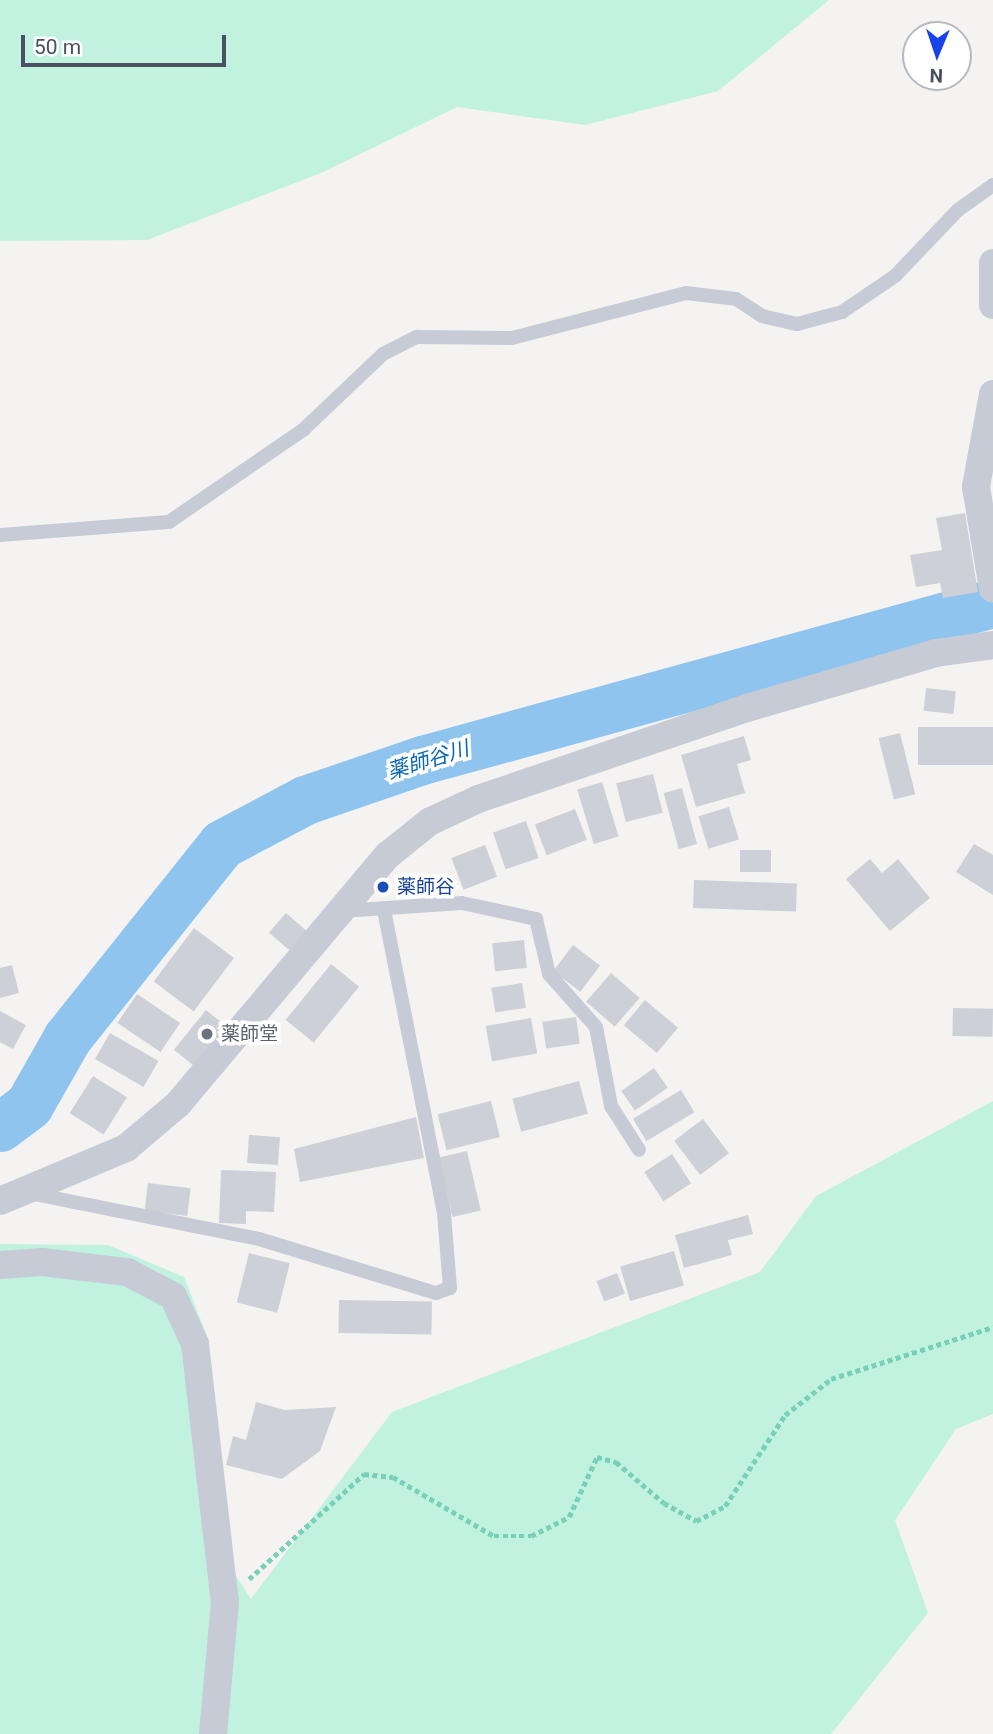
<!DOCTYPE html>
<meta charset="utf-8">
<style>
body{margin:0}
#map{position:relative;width:993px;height:1734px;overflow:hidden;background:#f4f3f2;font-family:Roboto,"Noto Sans JP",sans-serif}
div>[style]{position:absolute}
.green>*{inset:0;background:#c1f1df}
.river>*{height:49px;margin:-24.5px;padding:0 24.5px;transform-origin:24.5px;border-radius:24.5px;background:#8ec4ee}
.building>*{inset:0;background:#ced0d7;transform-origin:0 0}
.path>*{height:4.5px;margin-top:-2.25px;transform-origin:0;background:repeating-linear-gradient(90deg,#78d0b9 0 5px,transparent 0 8.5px)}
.lane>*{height:14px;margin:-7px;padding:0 7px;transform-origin:7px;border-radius:7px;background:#c6cbd6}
.street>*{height:28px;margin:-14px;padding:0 14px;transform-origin:14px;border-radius:14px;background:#c6cbd6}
.dots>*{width:19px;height:19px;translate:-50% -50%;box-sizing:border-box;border:4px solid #fff;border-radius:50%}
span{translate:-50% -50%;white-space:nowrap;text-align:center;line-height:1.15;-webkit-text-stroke:7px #fff;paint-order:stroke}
.transit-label{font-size:19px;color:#164399}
.left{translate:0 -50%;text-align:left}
.worship-label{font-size:19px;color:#5b616d}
.water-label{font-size:21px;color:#0a68b2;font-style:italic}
.north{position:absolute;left:902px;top:21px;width:70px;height:70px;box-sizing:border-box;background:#fff;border:2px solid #b6b9bf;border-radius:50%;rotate:182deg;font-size:19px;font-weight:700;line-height:28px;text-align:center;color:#495060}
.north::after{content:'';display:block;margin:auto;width:24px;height:32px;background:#1843e8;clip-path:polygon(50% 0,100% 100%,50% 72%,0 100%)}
.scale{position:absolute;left:21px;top:35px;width:205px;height:32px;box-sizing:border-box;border:4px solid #495060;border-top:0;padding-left:9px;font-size:21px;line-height:24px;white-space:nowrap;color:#495060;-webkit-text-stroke:5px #fff;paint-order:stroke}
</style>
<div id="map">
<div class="green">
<i style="clip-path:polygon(0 0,829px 0,718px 91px,585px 125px,457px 107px,321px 173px,147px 240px,0 241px)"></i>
<i style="clip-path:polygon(993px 1101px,993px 1414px,956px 1429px,895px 1520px,928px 1613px,831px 1734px,0 1734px,0 1244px,108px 1245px,184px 1277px,209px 1341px,204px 1526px,251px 1599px,392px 1412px,760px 1272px,816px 1196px)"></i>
</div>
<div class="river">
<i style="left:0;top:1127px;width:36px;rotate:-37deg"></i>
<i style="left:29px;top:1105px;width:77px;rotate:-60.4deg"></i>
<i style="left:67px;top:1038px;width:248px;rotate:-51.4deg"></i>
<i style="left:222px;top:844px;width:94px;rotate:-27.9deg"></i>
<i style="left:305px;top:800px;width:124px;rotate:-18.9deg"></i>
<i style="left:422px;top:760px;width:592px;rotate:-15.37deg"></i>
</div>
<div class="building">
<i style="clip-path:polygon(965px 513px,978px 592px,943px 598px,940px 583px,916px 587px,910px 555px,942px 550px,936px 518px)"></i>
<i style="left:926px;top:688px;width:30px;height:23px;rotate:6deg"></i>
<i style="left:993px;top:727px;width:38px;height:75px;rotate:90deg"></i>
<i style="left:900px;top:733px;width:63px;height:22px;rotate:76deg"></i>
<i style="clip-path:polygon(744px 736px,751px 760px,737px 764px,745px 793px,696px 807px,681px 755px)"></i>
<i style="left:653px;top:774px;width:40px;height:38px;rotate:76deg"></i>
<i style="left:602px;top:782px;width:57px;height:26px;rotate:73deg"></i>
<i style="left:682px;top:788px;width:58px;height:19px;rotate:75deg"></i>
<i style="left:729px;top:807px;width:34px;height:32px;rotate:73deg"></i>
<i style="left:575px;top:809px;width:33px;height:43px;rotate:69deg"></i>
<i style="left:526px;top:821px;width:39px;height:35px;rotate:71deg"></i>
<i style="clip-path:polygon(974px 844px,993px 855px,993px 895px,956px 872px)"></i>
<i style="left:485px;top:845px;width:34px;height:36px;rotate:69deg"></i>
<i style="left:771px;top:850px;width:22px;height:31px;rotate:90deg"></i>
<i style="clip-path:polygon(870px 859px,882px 873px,898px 859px,930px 898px,890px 931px,846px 879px)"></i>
<i style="left:694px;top:880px;width:103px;height:28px;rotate:2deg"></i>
<i style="left:286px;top:913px;width:35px;height:26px;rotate:41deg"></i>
<i style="left:194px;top:928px;width:50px;height:67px;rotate:37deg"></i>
<i style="left:524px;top:940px;width:28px;height:32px;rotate:84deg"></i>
<i style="left:573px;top:945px;width:34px;height:33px;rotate:37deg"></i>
<i style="left:331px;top:964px;width:36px;height:72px;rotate:39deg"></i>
<i style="clip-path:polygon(12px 965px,19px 993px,0 998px,0 968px)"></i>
<i style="left:611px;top:973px;width:38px;height:38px;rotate:41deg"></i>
<i style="left:522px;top:983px;width:25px;height:31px;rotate:81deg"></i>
<i style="left:137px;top:994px;width:52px;height:35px;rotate:34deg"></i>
<i style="left:645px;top:1000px;width:43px;height:33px;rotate:40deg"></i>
<i style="left:953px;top:1008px;width:40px;height:28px;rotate:1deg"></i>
<i style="left:206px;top:1010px;width:26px;height:51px;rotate:39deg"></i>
<i style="clip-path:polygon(0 1011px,26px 1025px,13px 1049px,0 1042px)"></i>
<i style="left:576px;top:1017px;width:27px;height:34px;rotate:82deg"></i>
<i style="left:531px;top:1018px;width:36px;height:46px;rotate:80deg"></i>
<i style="left:110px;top:1033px;width:56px;height:30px;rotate:30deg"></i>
<i style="left:654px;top:1068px;width:24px;height:40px;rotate:55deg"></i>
<i style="left:93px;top:1076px;width:40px;height:44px;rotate:32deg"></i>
<i style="left:579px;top:1081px;width:34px;height:69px;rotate:75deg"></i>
<i style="left:681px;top:1090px;width:26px;height:56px;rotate:59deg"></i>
<i style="left:491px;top:1101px;width:37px;height:55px;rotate:76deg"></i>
<i style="clip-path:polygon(416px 1117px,424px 1158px,300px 1182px,294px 1149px)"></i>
<i style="left:703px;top:1119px;width:43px;height:36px;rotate:53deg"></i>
<i style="left:249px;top:1135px;width:31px;height:28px;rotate:4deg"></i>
<i style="left:467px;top:1151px;width:61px;height:29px;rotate:77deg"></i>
<i style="left:672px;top:1154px;width:35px;height:33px;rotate:57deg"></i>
<i style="clip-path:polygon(221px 1170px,276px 1172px,274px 1212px,246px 1211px,246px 1224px,219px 1223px)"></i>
<i style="left:148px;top:1183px;width:43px;height:28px;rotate:7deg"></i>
<i style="clip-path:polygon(748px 1215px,753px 1234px,728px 1240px,732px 1255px,684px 1268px,675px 1235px)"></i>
<i style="left:674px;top:1251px;width:36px;height:56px;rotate:74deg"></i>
<i style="left:249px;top:1253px;width:42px;height:51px;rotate:14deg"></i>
<i style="left:617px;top:1273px;width:22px;height:22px;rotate:69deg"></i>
<i style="left:339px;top:1300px;width:93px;height:33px;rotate:1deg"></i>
<i style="clip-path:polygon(256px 1402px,285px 1410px,336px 1407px,320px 1451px,282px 1479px,226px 1465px,233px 1436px,246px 1440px)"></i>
</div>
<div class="path">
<i style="left:249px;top:1579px;width:156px;rotate:-42.4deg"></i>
<i style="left:364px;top:1474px;width:29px;rotate:6deg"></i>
<i style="left:393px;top:1477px;width:117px;rotate:30.3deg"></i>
<i style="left:494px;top:1536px;width:37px"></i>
<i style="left:531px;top:1536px;width:42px;rotate:-26.6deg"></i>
<i style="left:569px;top:1517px;width:66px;rotate:-65deg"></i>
<i style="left:597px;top:1457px;width:20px;rotate:15deg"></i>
<i style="left:616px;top:1462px;width:63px;rotate:40.5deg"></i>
<i style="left:664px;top:1503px;width:37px;rotate:29deg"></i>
<i style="left:696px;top:1521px;width:33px;rotate:-27deg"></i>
<i style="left:725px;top:1506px;width:109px;rotate:-56.6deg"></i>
<i style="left:785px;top:1415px;width:58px;rotate:-38deg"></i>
<i style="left:831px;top:1379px;width:170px;rotate:-17.8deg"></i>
</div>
<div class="lane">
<i style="left:0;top:535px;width:169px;rotate:-4.4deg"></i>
<i style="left:169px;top:522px;width:163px;rotate:-34.5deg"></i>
<i style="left:303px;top:430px;width:110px;rotate:-43.5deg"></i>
<i style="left:383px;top:354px;width:38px;rotate:-27deg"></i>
<i style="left:417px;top:337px;width:95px;rotate:0.6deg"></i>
<i style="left:512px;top:338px;width:180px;rotate:-14.5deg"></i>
<i style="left:686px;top:293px;width:50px;rotate:6.8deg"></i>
<i style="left:736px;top:299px;width:31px;rotate:33deg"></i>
<i style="left:762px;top:316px;width:36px;rotate:13deg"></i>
<i style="left:797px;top:324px;width:47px;rotate:-14.9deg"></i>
<i style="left:842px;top:312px;width:64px;rotate:-34.2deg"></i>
<i style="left:895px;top:276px;width:91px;rotate:-46.3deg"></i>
<i style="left:958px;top:210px;width:43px;rotate:-35.5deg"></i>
<i style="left:342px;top:911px;width:120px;rotate:-3.8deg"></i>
<i style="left:462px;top:903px;width:76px;rotate:12.2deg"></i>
<i style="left:536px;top:919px;width:57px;rotate:76.7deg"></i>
<i style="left:549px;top:974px;width:71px;rotate:48.4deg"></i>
<i style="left:596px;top:1027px;width:80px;rotate:79.2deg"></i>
<i style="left:611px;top:1106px;width:52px;rotate:57.5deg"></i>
<i style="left:29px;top:1193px;width:235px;rotate:11.3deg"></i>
<i style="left:259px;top:1239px;width:185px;rotate:17deg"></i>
<i style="left:436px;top:1293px;width:15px;rotate:-20deg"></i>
<i style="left:450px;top:1288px;width:75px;rotate:-94.6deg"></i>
<i style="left:444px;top:1213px;width:308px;rotate:-101.2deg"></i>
</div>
<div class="street">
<i style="left:993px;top:263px;width:42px;rotate:90deg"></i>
<i style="left:993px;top:394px;width:95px;rotate:100.4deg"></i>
<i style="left:976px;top:487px;width:103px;rotate:80.5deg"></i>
<i style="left:0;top:1201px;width:137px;rotate:-22.8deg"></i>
<i style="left:126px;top:1148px;width:68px;rotate:-40.2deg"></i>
<i style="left:178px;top:1104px;width:326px;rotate:-49.9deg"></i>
<i style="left:388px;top:855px;width:53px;rotate:-38.8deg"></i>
<i style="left:429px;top:822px;width:54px;rotate:-25.1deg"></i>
<i style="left:478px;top:799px;width:284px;rotate:-18.7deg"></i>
<i style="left:747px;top:708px;width:197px;rotate:-16.2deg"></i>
<i style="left:936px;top:653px;width:58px;rotate:-8deg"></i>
<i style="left:0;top:1265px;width:42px;rotate:-4.1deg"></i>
<i style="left:42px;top:1262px;width:86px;rotate:6.7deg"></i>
<i style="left:127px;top:1272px;width:52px;rotate:27.6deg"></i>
<i style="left:173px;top:1296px;width:53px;rotate:65.4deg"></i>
<i style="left:195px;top:1344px;width:260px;rotate:83.4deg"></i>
<i style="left:225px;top:1602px;width:133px;rotate:95.2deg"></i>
</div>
<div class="dots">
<i style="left:383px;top:887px;background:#1a4fb4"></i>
<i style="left:207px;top:1034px;background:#6b7280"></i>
</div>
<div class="transit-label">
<span class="left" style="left:397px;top:887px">薬師谷</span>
</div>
<div class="worship-label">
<span class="left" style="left:221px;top:1034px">薬師堂</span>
</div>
<div class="water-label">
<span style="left:428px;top:760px;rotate:-17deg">薬師谷川</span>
</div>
<div class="north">N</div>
<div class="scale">50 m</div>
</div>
